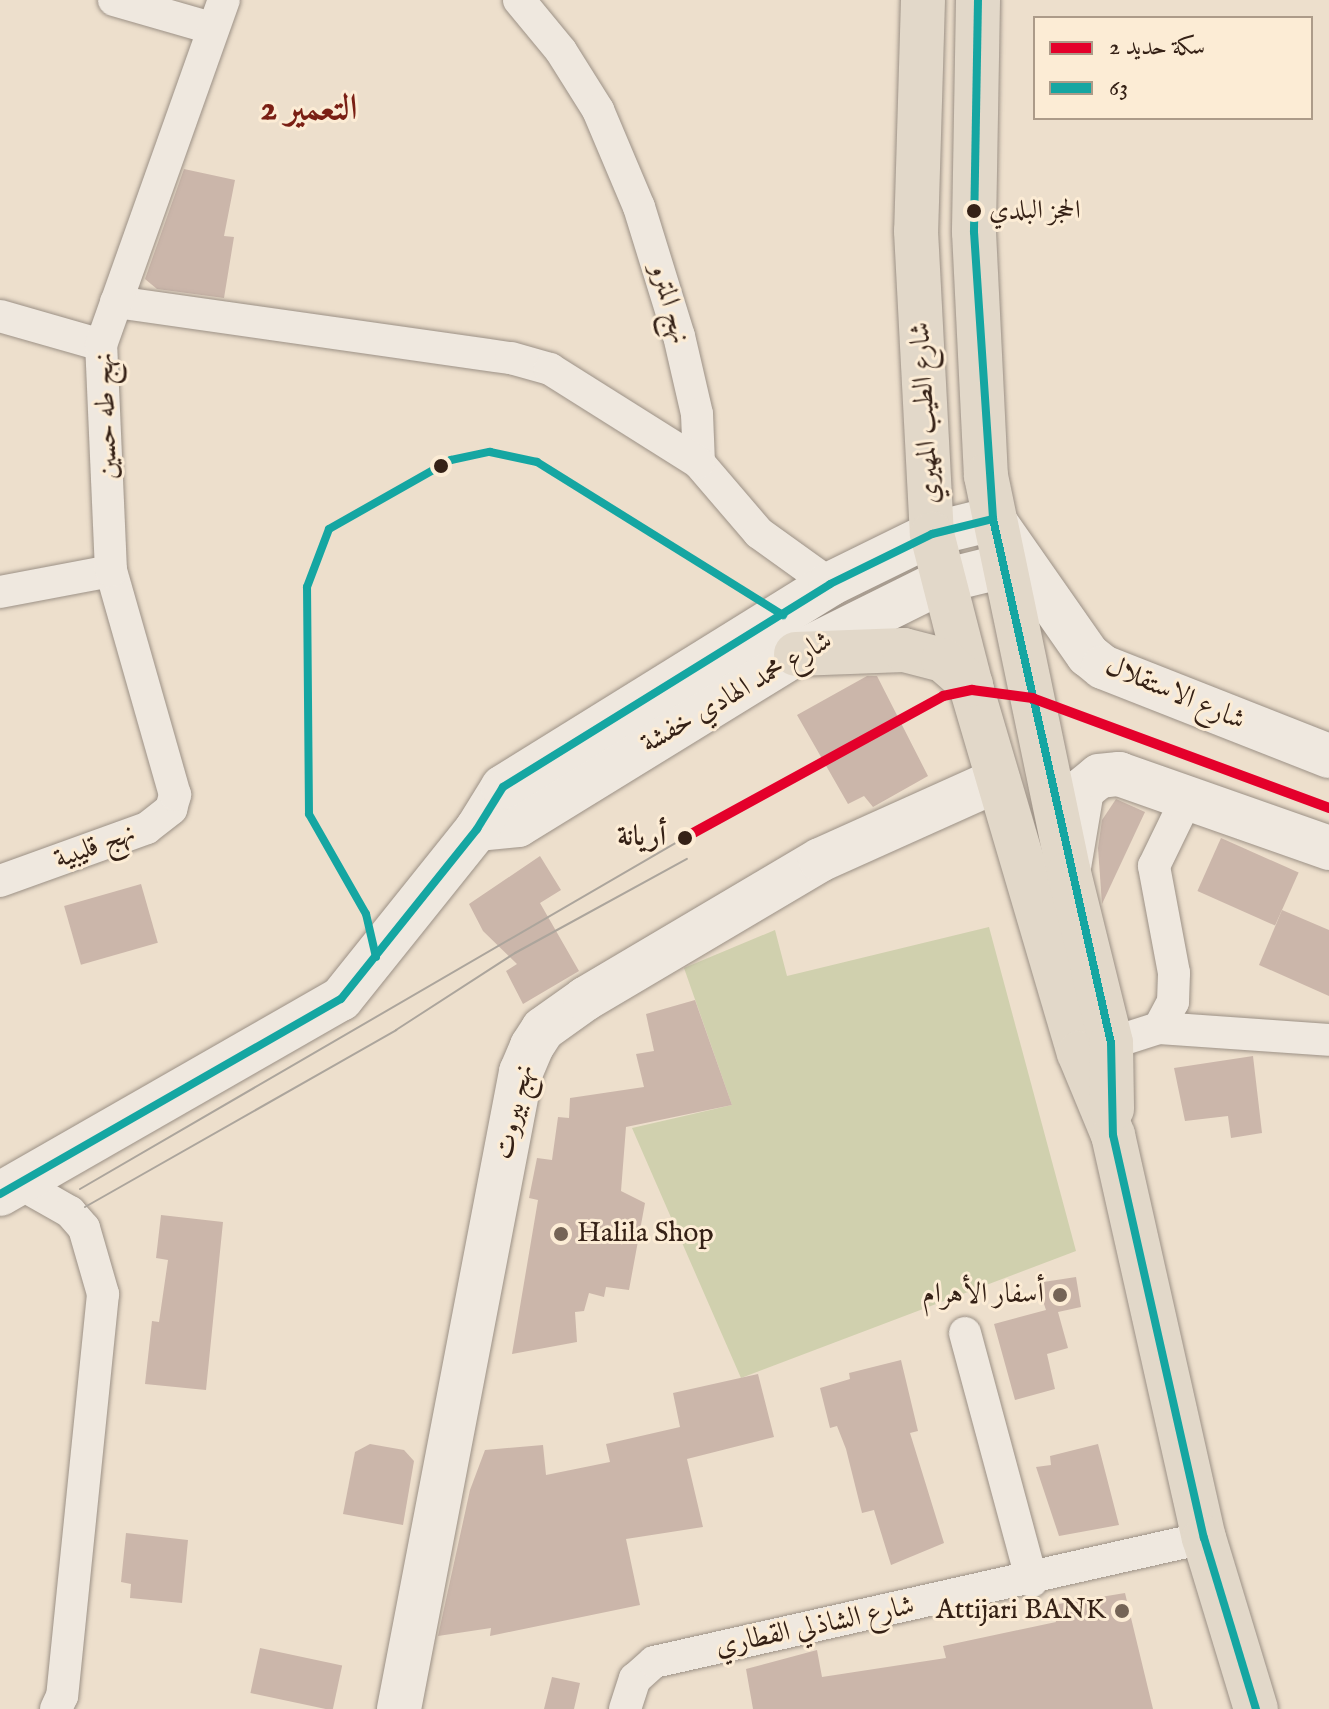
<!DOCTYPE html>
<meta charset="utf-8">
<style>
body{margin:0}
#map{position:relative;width:1329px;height:1709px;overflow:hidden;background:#eddfcc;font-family:"IM FELL English",Amiri,serif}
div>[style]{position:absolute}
.green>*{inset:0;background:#d0d0ae}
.building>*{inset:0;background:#cbb6aa;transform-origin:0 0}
.roads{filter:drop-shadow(0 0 2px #9c9186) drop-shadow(0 0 2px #9c9186)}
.street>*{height:32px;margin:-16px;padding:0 16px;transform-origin:16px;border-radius:16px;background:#efe8df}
.secondary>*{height:44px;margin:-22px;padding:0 22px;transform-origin:22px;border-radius:22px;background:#efe8df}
.primary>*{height:44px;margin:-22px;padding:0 22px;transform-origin:22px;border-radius:22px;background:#e2d8c9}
.tram>*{height:2px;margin:-1px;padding:0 1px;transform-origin:1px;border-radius:1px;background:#aca59c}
.bus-1>*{height:8px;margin:-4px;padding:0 4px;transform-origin:4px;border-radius:4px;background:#15a6a2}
.rail-1>*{height:10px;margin:-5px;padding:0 5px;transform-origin:5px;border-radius:5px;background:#e4002b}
.dots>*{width:22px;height:22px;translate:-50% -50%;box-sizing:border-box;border:4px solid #fcecd5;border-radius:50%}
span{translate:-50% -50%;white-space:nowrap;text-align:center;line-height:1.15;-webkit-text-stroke:6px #fcecd5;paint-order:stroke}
.bus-label{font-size:26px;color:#352116}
.left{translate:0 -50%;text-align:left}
.street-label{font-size:28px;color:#352116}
.stop-label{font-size:28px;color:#352116;font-weight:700}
.right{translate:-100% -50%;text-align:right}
.poi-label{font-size:28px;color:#352116}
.district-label{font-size:36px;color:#7a1f14;font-weight:700}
.legend{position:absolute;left:1033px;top:16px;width:280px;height:104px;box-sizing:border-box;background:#fcecd5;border:2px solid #ac9b89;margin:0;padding:10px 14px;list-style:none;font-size:24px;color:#352116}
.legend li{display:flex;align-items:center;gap:16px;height:40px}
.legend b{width:40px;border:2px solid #ac9b89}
</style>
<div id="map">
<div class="green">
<i style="clip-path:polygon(989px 927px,1076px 1251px,741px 1378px,632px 1128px,732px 1105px,684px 968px,775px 930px,787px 976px)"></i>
</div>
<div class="building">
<i style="clip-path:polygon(184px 169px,235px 180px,224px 236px,234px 237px,224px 298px,157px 289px,145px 279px)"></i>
<i style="clip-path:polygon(867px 676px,877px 676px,928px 776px,873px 807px,864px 796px,848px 804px,797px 715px)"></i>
<i style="clip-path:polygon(1116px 799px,1145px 812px,1102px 904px,1098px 848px,1102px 820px)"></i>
<i style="left:1221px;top:838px;width:85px;height:58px;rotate:24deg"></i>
<i style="clip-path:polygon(540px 856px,561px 890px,540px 903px,579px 971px,523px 1004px,506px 971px,517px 964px,483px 931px,469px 904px)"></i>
<i style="left:141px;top:884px;width:61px;height:80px;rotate:74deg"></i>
<i style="clip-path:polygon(1282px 910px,1329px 930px,1329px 996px,1259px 965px)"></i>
<i style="clip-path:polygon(695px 1000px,732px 1105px,626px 1127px,621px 1191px,645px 1203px,629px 1290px,606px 1287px,604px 1297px,589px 1293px,584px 1311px,575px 1312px,577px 1342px,512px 1354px,538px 1200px,529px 1198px,537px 1158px,552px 1160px,558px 1117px,569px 1118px,570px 1098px,644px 1087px,636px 1054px,654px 1051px,646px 1014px)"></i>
<i style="clip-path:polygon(1253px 1056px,1262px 1133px,1231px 1138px,1228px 1116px,1185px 1121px,1174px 1068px)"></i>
<i style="clip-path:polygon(161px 1215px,223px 1222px,206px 1390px,145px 1384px,152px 1321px,159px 1322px,168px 1260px,156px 1258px)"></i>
<i style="clip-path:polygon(1076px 1277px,1081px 1307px,1058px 1312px,1068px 1348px,1047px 1354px,1055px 1389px,1015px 1400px,994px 1324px,1046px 1310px,1037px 1283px)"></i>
<i style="clip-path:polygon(901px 1360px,918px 1431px,910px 1433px,944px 1543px,891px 1565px,874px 1510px,862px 1513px,846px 1449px,837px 1426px,830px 1428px,820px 1388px,850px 1379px,849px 1373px)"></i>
<i style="clip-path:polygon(758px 1374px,774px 1437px,687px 1459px,703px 1527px,626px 1539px,640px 1605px,490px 1636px,491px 1628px,438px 1636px,470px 1490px,485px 1450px,543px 1445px,546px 1475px,610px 1462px,606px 1444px,680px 1427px,673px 1393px)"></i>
<i style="clip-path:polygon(370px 1444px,404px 1450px,414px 1461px,403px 1525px,343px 1514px,355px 1452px)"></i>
<i style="clip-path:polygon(1098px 1444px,1119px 1525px,1059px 1536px,1036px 1467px,1051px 1465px,1050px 1456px)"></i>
<i style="clip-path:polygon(126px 1533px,188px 1540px,182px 1603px,130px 1598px,131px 1584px,121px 1582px)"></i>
<i style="clip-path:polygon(1125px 1593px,1153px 1709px,753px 1709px,746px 1669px,817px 1650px,822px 1677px,946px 1658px,943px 1646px,1056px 1622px,1052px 1605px)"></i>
<i style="left:260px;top:1648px;width:84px;height:46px;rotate:12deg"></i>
<i style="clip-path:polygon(552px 1677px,580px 1683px,574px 1709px,544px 1709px)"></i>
</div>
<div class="roads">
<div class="street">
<i style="left:114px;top:0;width:101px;rotate:16.1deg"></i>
<i style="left:519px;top:0;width:66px;rotate:50.5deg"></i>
<i style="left:561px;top:51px;width:70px;rotate:57.9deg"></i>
<i style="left:598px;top:110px;width:105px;rotate:67.1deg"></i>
<i style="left:639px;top:207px;width:135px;rotate:72.8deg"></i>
<i style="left:679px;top:336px;width:80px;rotate:77deg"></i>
<i style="left:697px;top:414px;width:49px;rotate:87.7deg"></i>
<i style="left:699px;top:463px;width:92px;rotate:49.4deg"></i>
<i style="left:759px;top:533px;width:87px;rotate:35.7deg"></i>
<i style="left:116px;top:302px;width:399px;rotate:8.1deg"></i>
<i style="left:511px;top:358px;width:41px;rotate:15.8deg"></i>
<i style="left:550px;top:369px;width:176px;rotate:32.2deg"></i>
<i style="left:0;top:316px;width:105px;rotate:16deg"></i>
<i style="left:0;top:592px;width:113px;rotate:-10.7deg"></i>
<i style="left:0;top:881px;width:156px;rotate:-19.8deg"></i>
<i style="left:147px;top:828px;width:31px;rotate:-38deg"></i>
<i style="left:171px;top:809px;width:15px;rotate:-74deg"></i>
<i style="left:175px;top:795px;width:233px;rotate:-105.9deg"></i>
<i style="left:111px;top:571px;width:226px;rotate:-92.5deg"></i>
<i style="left:101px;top:345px;width:366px;rotate:-70.4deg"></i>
<i style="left:1159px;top:1028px;width:170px;rotate:4deg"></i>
<i style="left:1090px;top:1050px;width:72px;rotate:-17.7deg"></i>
<i style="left:1159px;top:1028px;width:30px;rotate:-62deg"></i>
<i style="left:1173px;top:1002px;width:29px;rotate:-88deg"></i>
<i style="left:1174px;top:973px;width:109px;rotate:-100.6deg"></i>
<i style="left:1154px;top:866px;width:78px;rotate:-64.1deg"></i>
<i style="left:19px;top:1183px;width:59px;rotate:29.6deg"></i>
<i style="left:70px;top:1212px;width:21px;rotate:49deg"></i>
<i style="left:84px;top:1228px;width:69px;rotate:73.9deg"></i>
<i style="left:103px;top:1294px;width:404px;rotate:95.8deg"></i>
<i style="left:62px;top:1696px;width:14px;rotate:115deg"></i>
<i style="left:965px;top:1333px;width:257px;rotate:74.9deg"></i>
<i style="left:625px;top:1709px;width:32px;rotate:-72deg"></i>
<i style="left:635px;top:1679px;width:25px;rotate:-42deg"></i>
<i style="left:654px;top:1662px;width:564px;rotate:-12.71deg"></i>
</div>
<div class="secondary">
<i style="left:477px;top:829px;width:41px;rotate:-5.6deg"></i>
<i style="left:518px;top:825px;width:326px;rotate:-31.6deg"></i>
<i style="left:796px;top:654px;width:164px;rotate:-26.4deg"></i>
<i style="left:943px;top:581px;width:63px;rotate:-13.8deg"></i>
<i style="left:1069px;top:867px;width:78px;rotate:-80.4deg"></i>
<i style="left:1082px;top:790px;width:22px;rotate:-39deg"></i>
<i style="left:1099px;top:776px;width:20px;rotate:-6deg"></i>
<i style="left:1119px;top:774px;width:223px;rotate:19.4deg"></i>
<i style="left:0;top:1194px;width:393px;rotate:-29.8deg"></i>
<i style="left:341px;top:999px;width:218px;rotate:-51.3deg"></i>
<i style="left:477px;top:829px;width:49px;rotate:-58.2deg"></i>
<i style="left:503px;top:787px;width:385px;rotate:-31.8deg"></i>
<i style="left:830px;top:584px;width:114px;rotate:-26.1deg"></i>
<i style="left:932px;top:534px;width:63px;rotate:-13.8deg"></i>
<i style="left:993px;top:519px;width:166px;rotate:55.1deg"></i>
<i style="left:1088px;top:655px;width:19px;rotate:39deg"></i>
<i style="left:1103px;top:667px;width:243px;rotate:21.5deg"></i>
<i style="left:399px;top:1709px;width:649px;rotate:-79.16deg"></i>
<i style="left:521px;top:1072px;width:28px;rotate:-67deg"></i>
<i style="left:532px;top:1046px;width:20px;rotate:-57deg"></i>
<i style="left:543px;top:1029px;width:52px;rotate:-35.5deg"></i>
<i style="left:585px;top:999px;width:273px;rotate:-30.6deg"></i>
<i style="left:820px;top:860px;width:195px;rotate:-24.2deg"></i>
</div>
<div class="primary">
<i style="left:923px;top:0;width:231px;rotate:91.7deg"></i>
<i style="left:916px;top:231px;width:303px;rotate:87deg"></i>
<i style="left:932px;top:534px;width:161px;rotate:75.6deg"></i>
<i style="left:972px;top:690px;width:378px;rotate:73.6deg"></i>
<i style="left:1079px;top:1053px;width:89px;rotate:67.5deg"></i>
<i style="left:1113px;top:1135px;width:413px;rotate:77.3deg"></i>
<i style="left:1204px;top:1538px;width:179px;rotate:73.1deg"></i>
<i style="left:978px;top:0;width:232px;rotate:91deg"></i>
<i style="left:974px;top:232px;width:244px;rotate:87.2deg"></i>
<i style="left:986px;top:476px;width:406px;rotate:78.2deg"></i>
<i style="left:1069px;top:873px;width:175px;rotate:76.1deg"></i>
<i style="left:1111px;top:1043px;width:66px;rotate:89.1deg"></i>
<i style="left:796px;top:654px;width:108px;rotate:-2.1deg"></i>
<i style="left:904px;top:650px;width:40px;rotate:14.4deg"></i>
<i style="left:943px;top:660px;width:37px;rotate:41deg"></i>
</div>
</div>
<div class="tram">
<i style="left:80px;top:1189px;width:699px;rotate:-30.16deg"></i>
<i style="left:85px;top:1207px;width:358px;rotate:-29.6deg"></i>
<i style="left:396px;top:1030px;width:142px;rotate:-32.9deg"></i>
<i style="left:515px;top:953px;width:196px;rotate:-28.7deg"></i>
</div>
<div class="bus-1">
<i style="left:978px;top:0;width:232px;rotate:91deg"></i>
<i style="left:974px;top:232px;width:288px;rotate:86.2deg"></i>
<i style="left:993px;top:519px;width:537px;rotate:77.31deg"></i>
<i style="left:1111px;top:1043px;width:92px;rotate:88.8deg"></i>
<i style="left:1113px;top:1135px;width:413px;rotate:77.3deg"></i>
<i style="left:1204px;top:1538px;width:179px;rotate:73.1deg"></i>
<i style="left:376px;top:957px;width:44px;rotate:-103.1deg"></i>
<i style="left:366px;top:914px;width:115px;rotate:-119.7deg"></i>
<i style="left:309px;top:814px;width:227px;rotate:-90.5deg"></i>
<i style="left:307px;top:587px;width:62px;rotate:-69.2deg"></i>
<i style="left:329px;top:529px;width:140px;rotate:-29.5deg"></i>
<i style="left:451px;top:460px;width:40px;rotate:-12deg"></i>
<i style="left:490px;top:452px;width:48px;rotate:12deg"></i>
<i style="left:537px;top:462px;width:290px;rotate:31.9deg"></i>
<i style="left:0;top:1194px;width:393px;rotate:-29.8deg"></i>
<i style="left:341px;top:999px;width:218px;rotate:-51.3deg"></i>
<i style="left:477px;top:829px;width:49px;rotate:-58.2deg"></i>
<i style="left:503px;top:787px;width:385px;rotate:-31.8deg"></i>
<i style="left:830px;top:584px;width:114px;rotate:-26.1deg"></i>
<i style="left:932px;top:534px;width:63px;rotate:-13.8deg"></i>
</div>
<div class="rail-1">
<i style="left:684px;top:838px;width:295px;rotate:-28.7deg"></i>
<i style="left:943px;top:696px;width:30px;rotate:-12deg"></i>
<i style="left:972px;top:690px;width:61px;rotate:7.6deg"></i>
<i style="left:1032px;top:698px;width:317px;rotate:20.3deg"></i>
</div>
<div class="dots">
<i style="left:974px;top:211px;background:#352116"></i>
<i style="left:441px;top:466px;background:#352116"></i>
<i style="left:685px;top:838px;background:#352116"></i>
<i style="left:561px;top:1234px;background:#756456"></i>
<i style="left:1060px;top:1295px;background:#756456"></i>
<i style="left:1122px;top:1611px;background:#756456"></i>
</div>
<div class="bus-label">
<span class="left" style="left:989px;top:211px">الحجز البلدي</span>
</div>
<div class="street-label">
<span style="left:669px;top:304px;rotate:74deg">نهج المترو</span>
<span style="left:926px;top:413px;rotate:-93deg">شارع الطيب المهيري</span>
<span style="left:107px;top:416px;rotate:-92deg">نهج طه حسين</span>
<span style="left:737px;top:693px;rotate:-30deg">شارع محمد الهادي خفشة</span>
<span style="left:1175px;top:694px;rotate:23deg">شارع الاستقلال</span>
<span style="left:95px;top:847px;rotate:-20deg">نهج قليبية</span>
<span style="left:515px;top:1112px;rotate:-77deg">نهج بيروت</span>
<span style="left:815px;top:1627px;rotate:-12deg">شارع الشاذلي القطاري</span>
</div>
<div class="stop-label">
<span class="right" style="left:666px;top:838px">أريانة</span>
</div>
<div class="poi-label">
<span class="left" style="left:577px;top:1234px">Halila Shop</span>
<span class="right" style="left:1044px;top:1295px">أسفار الأهرام</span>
<span class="right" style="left:1106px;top:1611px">Attijari BANK</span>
</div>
<div class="district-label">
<span style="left:309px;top:110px">التعمير 2</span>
</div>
<ul class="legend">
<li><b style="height:10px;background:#e4002b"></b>سكة حديد 2</li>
<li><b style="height:10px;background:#15a6a2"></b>63</li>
</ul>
</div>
